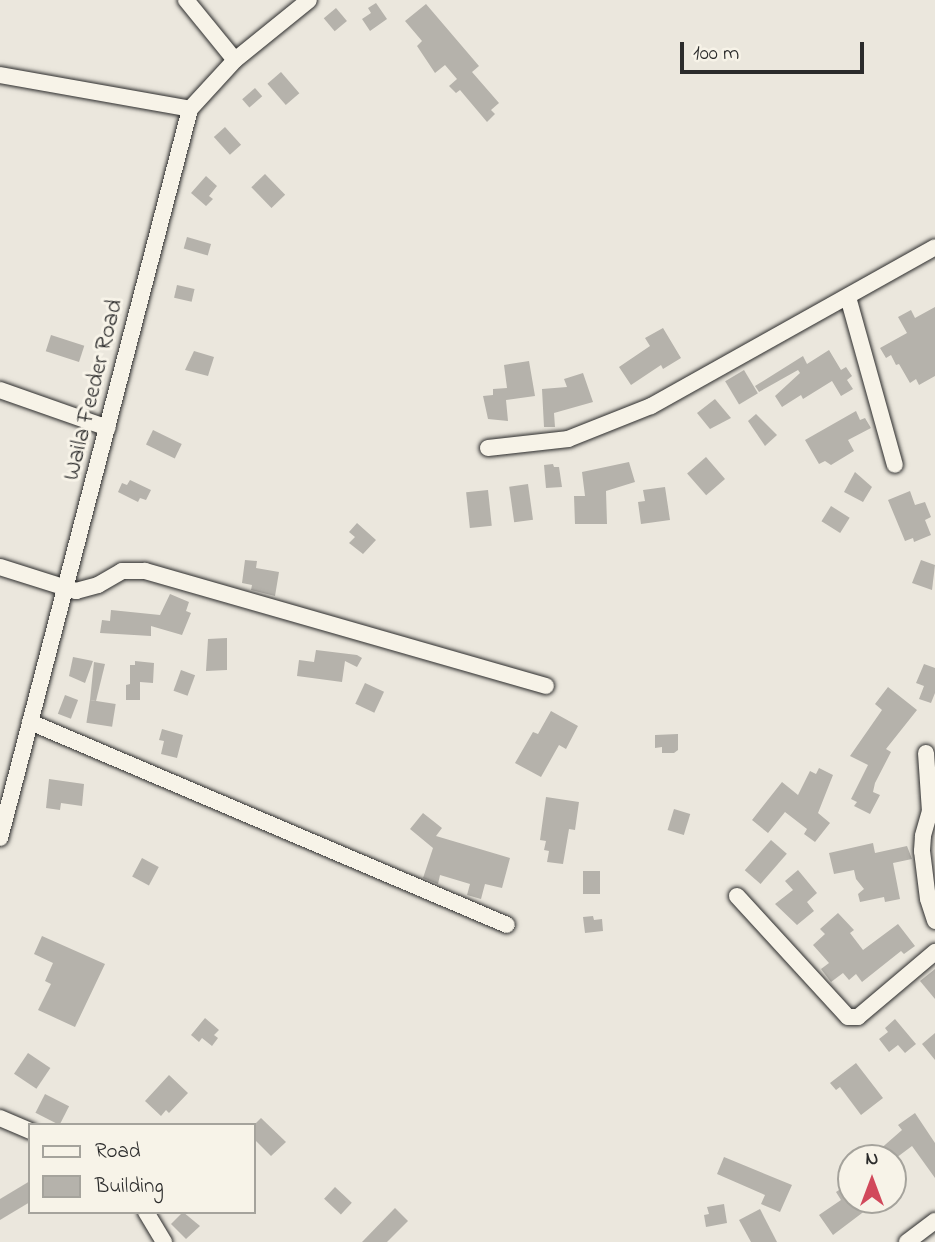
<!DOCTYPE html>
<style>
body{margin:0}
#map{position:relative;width:935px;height:1242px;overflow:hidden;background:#ebe7dd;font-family:"Indie Flower",sans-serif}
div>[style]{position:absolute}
.building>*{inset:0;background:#b5b2ab;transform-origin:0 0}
.roads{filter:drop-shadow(0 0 2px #2b2b2b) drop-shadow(0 0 2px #2b2b2b)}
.minor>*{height:16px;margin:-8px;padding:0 8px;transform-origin:8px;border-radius:8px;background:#f7f3e8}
span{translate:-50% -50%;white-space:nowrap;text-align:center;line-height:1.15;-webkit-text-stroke:6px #f7f3e8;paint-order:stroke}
.street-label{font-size:24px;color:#2b2b2b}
.legend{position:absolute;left:28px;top:1123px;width:228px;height:91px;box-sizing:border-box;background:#f7f3e8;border:2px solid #a5a39c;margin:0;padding:9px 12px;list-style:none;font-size:21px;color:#2b2b2b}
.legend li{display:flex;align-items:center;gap:14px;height:35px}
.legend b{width:35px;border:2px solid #a5a39c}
.north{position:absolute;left:837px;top:1144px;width:70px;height:70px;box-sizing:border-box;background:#f7f3e8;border:2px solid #a5a39c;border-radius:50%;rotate:0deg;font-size:19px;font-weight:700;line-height:28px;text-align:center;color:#2b2b2b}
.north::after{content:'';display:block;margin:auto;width:24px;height:32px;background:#d1495b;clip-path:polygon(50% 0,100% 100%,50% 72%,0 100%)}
.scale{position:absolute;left:680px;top:42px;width:184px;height:32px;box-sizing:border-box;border:4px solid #2b2b2b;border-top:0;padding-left:9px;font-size:21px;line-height:24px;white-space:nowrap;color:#2b2b2b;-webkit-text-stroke:5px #f7f3e8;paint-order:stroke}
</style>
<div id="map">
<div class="building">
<i style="clip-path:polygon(376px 3px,387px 19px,370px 31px,362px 19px,371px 13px,368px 8px)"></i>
<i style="clip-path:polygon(426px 4px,479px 66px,472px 72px,499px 103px,491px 110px,495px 114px,487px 122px,460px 90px,456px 93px,449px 86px,457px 79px,445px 65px,435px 73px,417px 46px,422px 41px,405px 21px)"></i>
<i style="left:336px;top:8px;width:17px;height:16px;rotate:50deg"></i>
<i style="left:281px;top:72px;width:28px;height:18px;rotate:49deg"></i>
<i style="left:255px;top:88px;width:11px;height:17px;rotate:49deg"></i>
<i style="left:225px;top:127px;width:24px;height:15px;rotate:48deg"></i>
<i style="left:265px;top:174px;width:29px;height:19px;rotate:46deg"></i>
<i style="clip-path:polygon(206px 176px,217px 186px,209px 196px,213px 199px,206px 206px,191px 193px)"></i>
<i style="left:187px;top:237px;width:25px;height:12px;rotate:16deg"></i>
<i style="left:177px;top:285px;width:18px;height:13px;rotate:13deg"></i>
<i style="clip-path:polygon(935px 307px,935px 376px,919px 385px,916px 379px,910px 383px,899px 364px,896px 365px,891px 355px,886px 358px,880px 348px,907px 333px,898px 317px,911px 310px,915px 318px)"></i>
<i style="clip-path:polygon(663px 328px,681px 358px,663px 369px,661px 365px,631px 385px,619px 367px,650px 346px,645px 338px)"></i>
<i style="left:51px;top:335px;width:35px;height:17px;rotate:18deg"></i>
<i style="clip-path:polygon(829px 350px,841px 370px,846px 367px,852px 376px,847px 380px,853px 389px,841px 396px,832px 381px,803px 399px,801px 395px,782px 407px,775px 396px,800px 373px,798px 370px,759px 392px,755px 386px,803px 356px,807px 364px)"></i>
<i style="clip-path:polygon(194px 351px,214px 357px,208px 376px,185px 370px)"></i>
<i style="clip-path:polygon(529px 361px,535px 396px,506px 400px,508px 421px,488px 419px,483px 396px,493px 395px,493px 389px,507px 388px,504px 365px)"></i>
<i style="left:744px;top:370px;width:27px;height:22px;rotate:59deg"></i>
<i style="clip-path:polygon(583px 373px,593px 402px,554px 413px,555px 427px,544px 427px,542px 389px,567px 387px,564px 379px)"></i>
<i style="clip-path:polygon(715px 399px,731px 418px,710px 429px,697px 413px)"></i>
<i style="clip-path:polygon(856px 411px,860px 420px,865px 418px,871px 428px,848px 440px,854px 451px,831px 465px,825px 461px,819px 464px,805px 440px)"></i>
<i style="clip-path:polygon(756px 414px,777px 435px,765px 446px,748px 421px)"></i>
<i style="left:153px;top:430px;width:32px;height:16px;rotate:26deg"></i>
<i style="left:706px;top:457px;width:29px;height:25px;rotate:49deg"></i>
<i style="clip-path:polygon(629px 462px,635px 482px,606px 491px,607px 524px,575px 524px,574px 496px,585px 496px,582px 472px)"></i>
<i style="clip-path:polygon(553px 464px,554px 467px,559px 467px,562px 487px,546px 488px,544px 465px)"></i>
<i style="clip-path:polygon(855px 472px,872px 487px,863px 502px,844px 492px)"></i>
<i style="clip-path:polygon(130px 480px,151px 490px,146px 500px,140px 498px,138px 502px,118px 492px,122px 483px,127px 485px)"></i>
<i style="left:528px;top:484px;width:36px;height:19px;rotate:82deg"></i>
<i style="clip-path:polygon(665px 487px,670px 520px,641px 524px,638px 502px,645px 501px,643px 490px)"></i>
<i style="left:488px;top:490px;width:36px;height:22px;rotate:84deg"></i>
<i style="clip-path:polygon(910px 491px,915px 505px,925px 502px,931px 517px,925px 520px,931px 535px,914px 542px,913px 538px,905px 541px,888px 500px)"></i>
<i style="left:831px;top:506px;width:22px;height:18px;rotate:32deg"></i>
<i style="clip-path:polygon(357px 523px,376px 540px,363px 554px,349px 543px,355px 537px,349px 532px)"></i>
<i style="clip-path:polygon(245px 560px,257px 561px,256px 568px,279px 572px,275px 596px,251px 590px,252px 585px,242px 583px)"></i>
<i style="clip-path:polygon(921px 560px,935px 565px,932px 590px,912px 583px)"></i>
<i style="clip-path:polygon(170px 594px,189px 602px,186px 611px,191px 613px,182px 635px,151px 626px,151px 636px,100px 633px,102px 620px,110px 621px,111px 610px,160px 615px)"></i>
<i style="clip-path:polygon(227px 638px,227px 670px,206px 671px,208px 639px)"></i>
<i style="clip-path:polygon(316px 650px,357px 655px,362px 658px,357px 667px,345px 661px,342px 682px,297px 676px,299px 660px,314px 662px)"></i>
<i style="clip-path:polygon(73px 657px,93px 661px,85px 683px,69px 676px)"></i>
<i style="clip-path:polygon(135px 661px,154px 663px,153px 683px,140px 682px,140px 700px,126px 700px,126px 685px,130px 684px,130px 665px,135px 665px)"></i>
<i style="clip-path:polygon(94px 662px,105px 664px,96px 701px,90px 700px)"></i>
<i style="clip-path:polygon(924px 664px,935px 668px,935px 693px,931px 703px,919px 699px,924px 686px,916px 683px)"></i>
<i style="left:181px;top:670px;width:15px;height:22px;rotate:20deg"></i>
<i style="left:365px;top:683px;width:21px;height:23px;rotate:25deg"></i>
<i style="clip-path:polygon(888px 687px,917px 710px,886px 749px,891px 752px,875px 783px,873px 792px,880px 795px,870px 814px,854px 806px,857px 802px,851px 799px,868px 765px,850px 756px,882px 710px,875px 704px)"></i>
<i style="left:65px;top:695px;width:14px;height:20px;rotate:21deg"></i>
<i style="left:90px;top:700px;width:26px;height:23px;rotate:9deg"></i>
<i style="clip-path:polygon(551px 711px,578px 726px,566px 749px,559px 745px,541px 777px,515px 763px,533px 732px,538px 734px)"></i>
<i style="clip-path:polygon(162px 729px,183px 735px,177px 758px,161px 754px,164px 741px,159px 740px)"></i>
<i style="clip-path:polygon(678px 734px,678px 750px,674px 753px,662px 753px,662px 747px,655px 748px,655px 735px)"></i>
<i style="clip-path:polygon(819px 768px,833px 775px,818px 813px,830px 823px,815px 842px,804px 834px,807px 829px,785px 812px,768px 833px,752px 820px,782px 782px,798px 795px,810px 771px,816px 774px)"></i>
<i style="clip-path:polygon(49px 779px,84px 784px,82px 806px,61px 803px,60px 810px,46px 808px)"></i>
<i style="clip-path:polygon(546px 797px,579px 802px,575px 830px,569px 829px,563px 864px,547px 862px,549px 851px,544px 850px,546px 841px,540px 840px)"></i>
<i style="left:674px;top:809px;width:17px;height:22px;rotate:17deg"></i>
<i style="clip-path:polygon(423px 813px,442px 828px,436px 836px,510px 858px,502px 888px,485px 884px,481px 899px,467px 895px,470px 884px,440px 875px,438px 884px,423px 878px,433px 848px,410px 829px)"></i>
<i style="left:771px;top:840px;width:21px;height:40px;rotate:41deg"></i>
<i style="clip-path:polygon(873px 843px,875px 853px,907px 846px,912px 859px,893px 863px,900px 899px,885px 902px,884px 897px,860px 902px,858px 894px,864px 889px,856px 879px,854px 870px,834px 874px,829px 853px)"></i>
<i style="left:142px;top:858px;width:19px;height:21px;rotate:28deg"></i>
<i style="clip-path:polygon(798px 870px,817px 893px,807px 902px,814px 911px,797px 925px,775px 904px,793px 890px,785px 881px)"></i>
<i style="left:583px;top:871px;width:17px;height:23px"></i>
<i style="clip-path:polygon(838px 913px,854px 930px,850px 933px,863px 950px,898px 924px,915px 946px,904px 954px,901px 951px,862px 982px,856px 974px,849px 980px,843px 973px,831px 982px,821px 969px,829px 963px,813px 945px,825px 934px,820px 929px)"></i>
<i style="clip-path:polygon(593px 916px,594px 920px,602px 919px,603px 931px,585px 933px,583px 917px)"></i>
<i style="clip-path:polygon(42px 936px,105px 964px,75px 1027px,38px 1010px,51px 984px,45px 981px,53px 963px,34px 954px)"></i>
<i style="clip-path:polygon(935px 969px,935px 999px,920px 981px)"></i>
<i style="clip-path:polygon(205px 1018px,219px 1030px,214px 1035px,218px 1038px,212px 1046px,202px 1038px,199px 1042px,191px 1035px)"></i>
<i style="clip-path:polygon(895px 1019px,916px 1044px,905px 1053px,898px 1045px,889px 1052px,879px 1039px,888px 1032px,885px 1028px)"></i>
<i style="clip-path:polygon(935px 1033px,935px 1060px,922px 1044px)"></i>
<i style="left:28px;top:1053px;width:27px;height:25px;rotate:34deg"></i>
<i style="clip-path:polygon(856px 1063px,883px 1098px,861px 1115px,840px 1087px,836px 1090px,830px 1083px)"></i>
<i style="clip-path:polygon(169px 1075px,188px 1093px,169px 1113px,166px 1110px,161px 1116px,145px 1101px)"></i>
<i style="left:45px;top:1094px;width:27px;height:21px;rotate:27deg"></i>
<i style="clip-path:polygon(915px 1113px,935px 1143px,935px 1178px,912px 1146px,896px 1158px,883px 1158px,878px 1151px,902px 1130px,898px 1125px)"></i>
<i style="clip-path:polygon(261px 1118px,286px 1142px,271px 1156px,254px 1139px,254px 1125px)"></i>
<i style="clip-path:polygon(724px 1157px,792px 1185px,780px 1212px,761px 1204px,765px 1195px,717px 1174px)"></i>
<i style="clip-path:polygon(30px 1181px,30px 1202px,0 1220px,0 1199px)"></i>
<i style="clip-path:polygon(851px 1182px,851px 1200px,865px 1200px,870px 1207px,833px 1235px,819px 1215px,841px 1200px,836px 1192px)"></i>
<i style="left:335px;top:1187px;width:23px;height:16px;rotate:43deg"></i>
<i style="clip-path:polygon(724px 1204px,727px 1223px,706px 1227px,704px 1215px,709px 1214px,707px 1207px)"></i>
<i style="clip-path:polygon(395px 1208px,408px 1221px,387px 1242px,362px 1242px)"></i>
<i style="clip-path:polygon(760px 1209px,777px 1242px,751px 1242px,739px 1220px)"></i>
<i style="clip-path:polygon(183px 1212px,200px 1226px,186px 1239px,171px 1224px)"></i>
</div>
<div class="roads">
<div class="minor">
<i style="left:186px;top:0;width:77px;rotate:50.8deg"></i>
<i style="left:0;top:75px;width:193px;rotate:10.1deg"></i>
<i style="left:848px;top:297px;width:174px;rotate:74.4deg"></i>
<i style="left:0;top:390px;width:114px;rotate:19.4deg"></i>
<i style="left:488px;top:448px;width:81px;rotate:-6.4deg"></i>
<i style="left:568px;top:439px;width:89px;rotate:-21.7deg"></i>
<i style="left:651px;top:406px;width:325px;rotate:-29.2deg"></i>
<i style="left:0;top:567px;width:80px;rotate:17.5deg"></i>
<i style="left:76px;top:591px;width:23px;rotate:-15deg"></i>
<i style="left:98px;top:585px;width:28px;rotate:-30deg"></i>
<i style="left:122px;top:571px;width:23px"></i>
<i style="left:145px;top:571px;width:417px;rotate:16deg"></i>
<i style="left:30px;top:722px;width:518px;rotate:23.05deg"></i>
<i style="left:926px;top:753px;width:58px;rotate:86.1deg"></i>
<i style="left:930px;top:811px;width:26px;rotate:106deg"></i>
<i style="left:923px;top:836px;width:15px;rotate:94deg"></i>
<i style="left:922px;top:851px;width:48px;rotate:82.9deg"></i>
<i style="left:928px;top:899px;width:23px;rotate:72deg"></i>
<i style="left:0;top:838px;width:753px;rotate:-75.39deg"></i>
<i style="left:190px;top:109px;width:67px;rotate:-47.4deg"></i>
<i style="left:235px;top:60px;width:95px;rotate:-39deg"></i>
<i style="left:737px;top:896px;width:164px;rotate:47.5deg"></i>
<i style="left:848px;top:1017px;width:10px"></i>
<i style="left:858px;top:1017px;width:101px;rotate:-40.2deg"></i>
<i style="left:0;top:1118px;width:33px;rotate:23deg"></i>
<i style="left:146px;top:1212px;width:35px;rotate:59deg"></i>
<i style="left:907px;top:1242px;width:35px;rotate:-37deg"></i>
</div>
</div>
<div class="street-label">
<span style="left:94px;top:390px;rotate:-76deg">Waila Feeder Road</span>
</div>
<ul class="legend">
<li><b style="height:9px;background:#f7f3e8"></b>Road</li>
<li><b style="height:19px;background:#b5b2ab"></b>Building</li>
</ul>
<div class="north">N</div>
<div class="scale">100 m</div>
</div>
